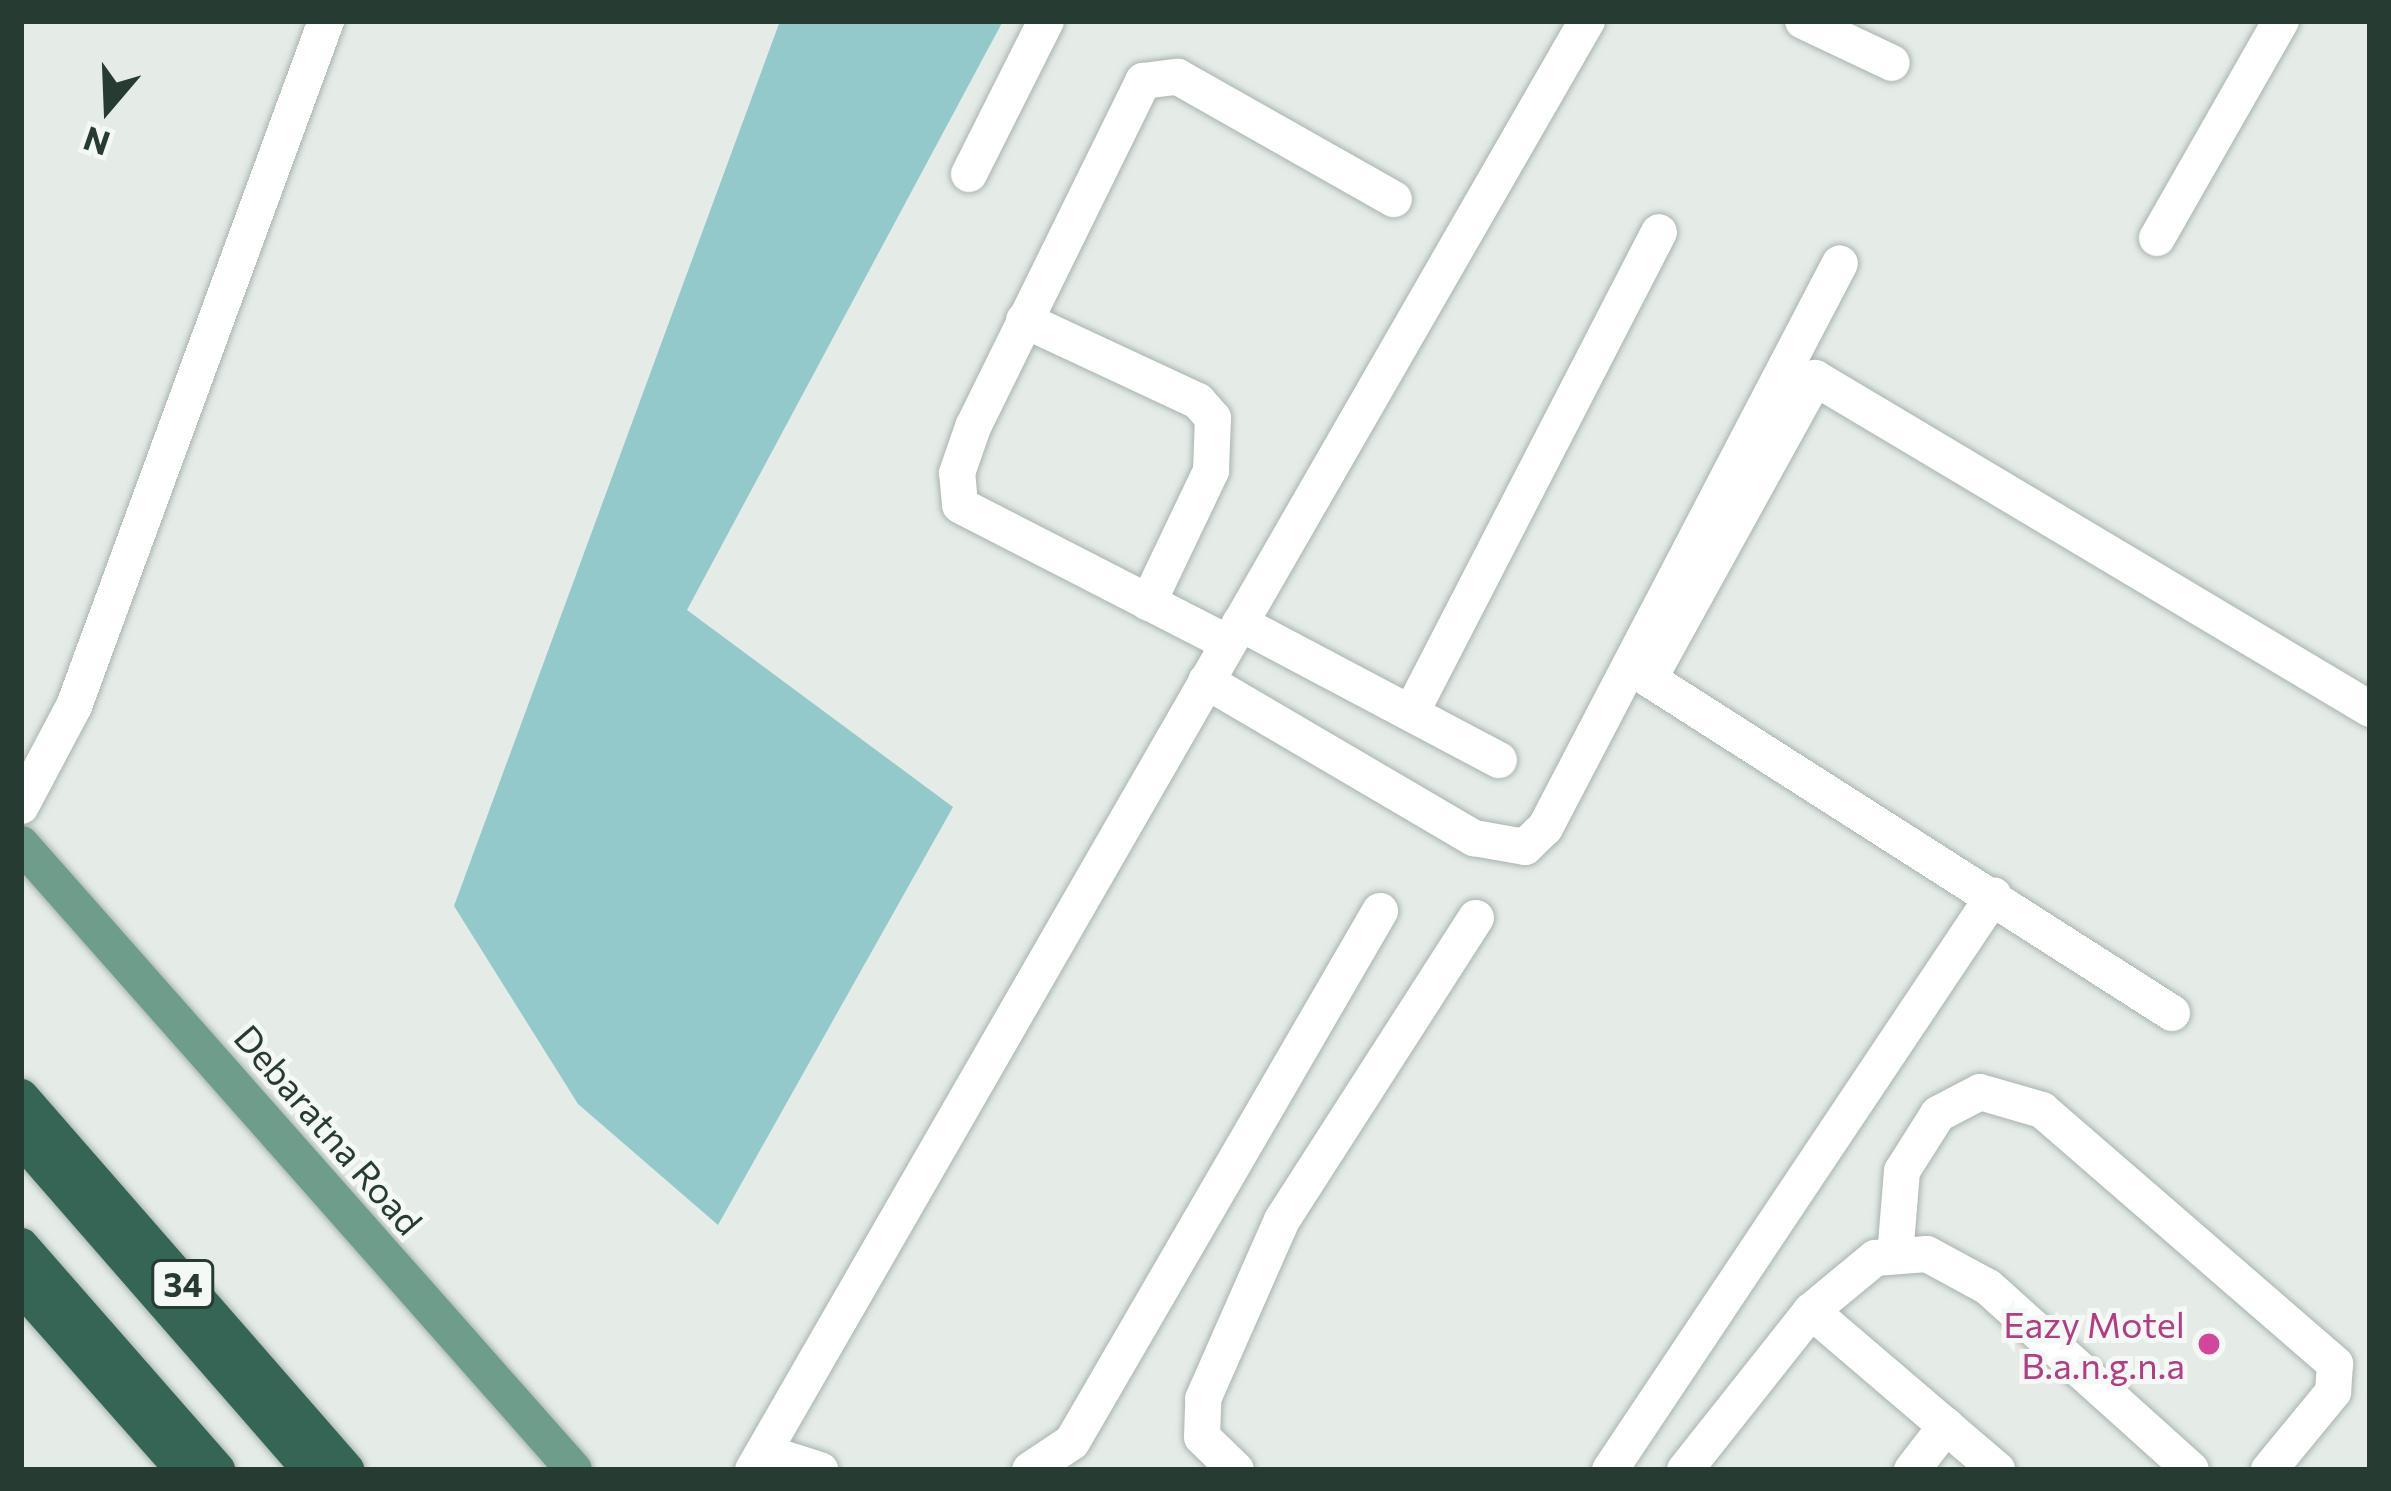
<!DOCTYPE html>
<style>
body{margin:0}
#map{position:relative;width:2391px;height:1491px;overflow:hidden;background:#e5ece8;font-family:Commissioner,sans-serif}
div>[style]{position:absolute}
.water>*{inset:0;background:#93c9cb}
.roads{filter:drop-shadow(0 0 3px #a8b4ae) drop-shadow(0 0 3px #a8b4ae)}
.minor>*{height:36px;margin:-18px;padding:0 18px;transform-origin:18px;border-radius:18px;background:#fff}
.major>*{height:36px;margin:-18px;padding:0 18px;transform-origin:18px;border-radius:18px;background:#6e9d8b}
.highway>*{height:36px;margin:-18px;padding:0 18px;transform-origin:18px;border-radius:18px;background:#356555}
.dots>*{width:33px;height:33px;translate:-50% -50%;box-sizing:border-box;border:6px solid #f5f9f6;border-radius:50%}
span{translate:-50% -50%;white-space:nowrap;text-align:center;line-height:1.15;-webkit-text-stroke:10px #f5f9f6;paint-order:stroke}
.shield-label span{padding:3px 9px;background:#f5f9f6;border:3px solid;border-radius:9px;-webkit-text-stroke-width:0}
.shield-label{font-size:33px;color:#263c33;font-weight:700}
.street-label{font-size:36px;color:#263c33}
.hotel-label{font-size:36px;color:#b23c85}
.right{translate:-100% -50%;text-align:right}
.frame{position:absolute;inset:0;border:24px solid #263c33;pointer-events:none}
.north{position:absolute;left:48px;top:48px;width:120px;height:120px;-webkit-text-stroke:9px #f5f9f6;paint-order:stroke;rotate:199deg;font-size:33px;font-weight:700;line-height:48px;text-align:center;color:#263c33}
.north::after{content:'';display:block;margin:auto;width:42px;height:54px;background:#263c33;clip-path:polygon(50% 0,100% 100%,50% 72%,0 100%)}
</style>
<div id="map">
<div class="water">
<i style="clip-path:polygon(780px 21px,1003px 21px,687px 610px,953px 807px,718px 1225px,578px 1104px,454px 906px)"></i>
</div>
<div class="roads">
<div class="minor">
<i style="left:1803px;top:21px;width:98px;rotate:25.3deg"></i>
<i style="left:969px;top:174px;width:171px;rotate:-63.3deg"></i>
<i style="left:2157px;top:238px;width:250px;rotate:-60.3deg"></i>
<i style="left:1024px;top:320px;width:192px;rotate:25deg"></i>
<i style="left:1198px;top:401px;width:23px;rotate:49deg"></i>
<i style="left:1213px;top:418px;width:53px;rotate:92.2deg"></i>
<i style="left:1211px;top:471px;width:146px;rotate:115.5deg"></i>
<i style="left:1240px;top:623px;width:293px;rotate:27.9deg"></i>
<i style="left:1228px;top:643px;width:301px;rotate:-152.8deg"></i>
<i style="left:960px;top:505px;width:32px;rotate:-95deg"></i>
<i style="left:957px;top:473px;width:49px;rotate:-70.8deg"></i>
<i style="left:973px;top:427px;width:386px;rotate:-63.8deg"></i>
<i style="left:1143px;top:81px;width:35px;rotate:-7deg"></i>
<i style="left:1178px;top:77px;width:248px;rotate:29.5deg"></i>
<i style="left:1206px;top:681px;width:311px;rotate:30.4deg"></i>
<i style="left:1474px;top:838px;width:52px;rotate:10deg"></i>
<i style="left:1525px;top:847px;width:28px;rotate:-44deg"></i>
<i style="left:1545px;top:828px;width:637px;rotate:-62.43deg"></i>
<i style="left:1411px;top:713px;width:541px;rotate:-62.72deg"></i>
<i style="left:21px;top:806px;width:113px;rotate:-62.1deg"></i>
<i style="left:74px;top:706px;width:730px;rotate:-69.8deg"></i>
<i style="left:2172px;top:1013px;width:621px;rotate:-147.44deg"></i>
<i style="left:1649px;top:679px;width:344px;rotate:-61.1deg"></i>
<i style="left:1815px;top:378px;width:646px;rotate:30.81deg"></i>
<i style="left:1895px;top:1256px;width:85px;rotate:-85.3deg"></i>
<i style="left:1902px;top:1171px;width:67px;rotate:-57.7deg"></i>
<i style="left:1938px;top:1114px;width:47px;rotate:-27.6deg"></i>
<i style="left:1980px;top:1092px;width:65px;rotate:16.2deg"></i>
<i style="left:2042px;top:1110px;width:388px;rotate:40.9deg"></i>
<i style="left:2335px;top:1364px;width:28px;rotate:94deg"></i>
<i style="left:2333px;top:1392px;width:101px;rotate:129.4deg"></i>
<i style="left:1811px;top:1311px;width:245px;rotate:40.5deg"></i>
<i style="left:766px;top:1453px;width:57px;rotate:17.5deg"></i>
<i style="left:753px;top:1470px;width:1672px;rotate:-60.08deg"></i>
<i style="left:1030px;top:1470px;width:50px;rotate:-33.7deg"></i>
<i style="left:1072px;top:1442px;width:614px;rotate:-59.88deg"></i>
<i style="left:1236px;top:1470px;width:47px;rotate:-135.9deg"></i>
<i style="left:1202px;top:1437px;width:38px;rotate:-88deg"></i>
<i style="left:1203px;top:1399px;width:196px;rotate:-66.2deg"></i>
<i style="left:1282px;top:1220px;width:359px;rotate:-57.3deg"></i>
<i style="left:1610px;top:1470px;width:691px;rotate:-56.26deg"></i>
<i style="left:1685px;top:1470px;width:203px;rotate:-51.6deg"></i>
<i style="left:1811px;top:1311px;width:83px;rotate:-39.6deg"></i>
<i style="left:1875px;top:1258px;width:52px;rotate:-4.4deg"></i>
<i style="left:1927px;top:1254px;width:69px;rotate:28.4deg"></i>
<i style="left:1988px;top:1287px;width:273px;rotate:42deg"></i>
<i style="left:1912px;top:1470px;width:56px;rotate:-52.3deg"></i>
</div>
<div class="major">
<i style="left:21px;top:844px;width:835px;rotate:48.54deg"></i>
</div>
<div class="highway">
<i style="left:21px;top:1097px;width:495px;rotate:48.9deg"></i>
<i style="left:21px;top:1138px;width:441px;rotate:48.9deg"></i>
<i style="left:21px;top:1246px;width:298px;rotate:48.8deg"></i>
<i style="left:21px;top:1286px;width:246px;rotate:48.5deg"></i>
</div>
</div>
<div class="dots">
<i style="left:2209px;top:1344px;background:#d1479c"></i>
</div>
<div class="shield-label">
<span style="left:183px;top:1284px">34</span>
</div>
<div class="street-label">
<span style="left:329px;top:1129px;rotate:49deg">Debaratna Road</span>
</div>
<div class="hotel-label">
<span class="right" style="left:2185px;top:1344px">Eazy Motel<br>B.a.n.g.n.a</span>
</div>
<div class="frame"></div>
<div class="north">N</div>
</div>
